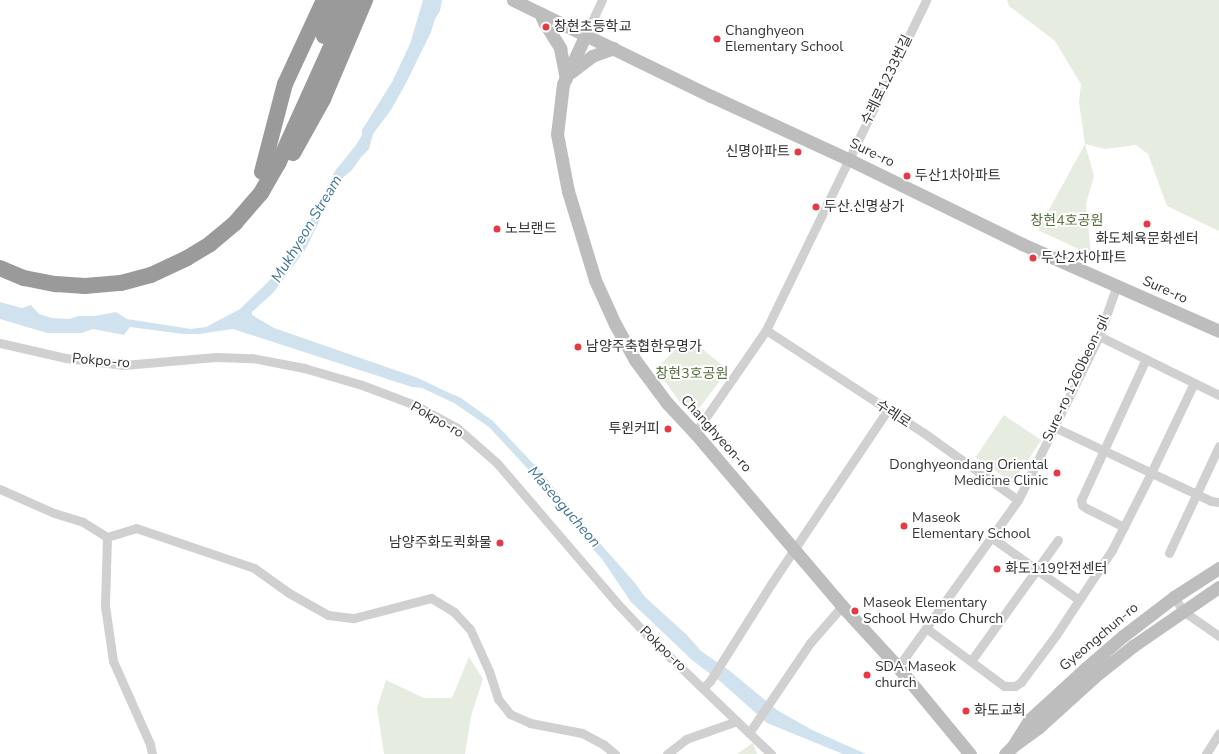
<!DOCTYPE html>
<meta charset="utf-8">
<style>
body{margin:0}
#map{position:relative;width:1219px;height:754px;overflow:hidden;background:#fff;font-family:"Nunito Sans","Noto Sans KR",sans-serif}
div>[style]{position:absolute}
.green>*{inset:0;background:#e6ecdf;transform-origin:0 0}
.water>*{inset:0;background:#cfe2ee}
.street>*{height:9px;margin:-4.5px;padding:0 4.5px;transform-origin:4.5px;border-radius:4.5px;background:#d0d0d0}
.secondary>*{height:13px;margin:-6.5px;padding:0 6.5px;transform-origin:6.5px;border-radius:6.5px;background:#bdbdbd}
.highway>*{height:16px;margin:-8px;padding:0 8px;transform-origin:8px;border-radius:8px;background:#9a9a9a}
.dots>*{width:11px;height:11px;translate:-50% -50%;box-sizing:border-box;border:2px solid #fff;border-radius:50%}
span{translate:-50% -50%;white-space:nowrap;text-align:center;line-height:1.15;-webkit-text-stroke:4px #fff;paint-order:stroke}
.poi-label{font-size:14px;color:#333}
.left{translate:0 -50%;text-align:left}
.right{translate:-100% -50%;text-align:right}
.street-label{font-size:14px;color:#333}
.park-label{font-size:14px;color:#56703f}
.water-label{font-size:15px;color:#3f7597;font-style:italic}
</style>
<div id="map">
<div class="green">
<i style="clip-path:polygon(1007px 0,1219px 0,1219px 231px,1167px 206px,1148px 154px,1136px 145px,1105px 149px,1085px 144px,1094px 176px,1086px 204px,1091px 255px,1038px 230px,1085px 144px,1079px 102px,1081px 84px,1055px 41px,1009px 6px)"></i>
<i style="clip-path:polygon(688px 337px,728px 370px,697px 411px,685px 409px,656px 369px)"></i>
<i style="left:1004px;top:415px;width:45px;height:51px;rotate:34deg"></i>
<i style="clip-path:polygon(469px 657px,483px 679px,471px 716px,465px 754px,384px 754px,377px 708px,386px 680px,424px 698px,452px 698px)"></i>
<i style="clip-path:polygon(753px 743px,757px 754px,737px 754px)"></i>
</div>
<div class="water">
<i style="clip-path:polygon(423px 0,442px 0,440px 11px,435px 19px,431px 32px,406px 83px,391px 110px,373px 134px,369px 149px,362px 156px,352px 170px,333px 186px,320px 220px,305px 250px,273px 293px,252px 312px,252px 315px,274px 328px,418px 378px,445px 391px,461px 398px,493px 421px,543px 474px,574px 514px,635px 583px,645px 597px,687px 635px,701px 651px,730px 671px,777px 710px,812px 730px,866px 754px,843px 754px,767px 723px,721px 682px,692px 660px,631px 602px,602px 559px,583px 538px,539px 481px,489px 427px,454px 403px,422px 388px,412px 387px,233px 329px,199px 334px,183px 334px,130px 327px,124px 335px,93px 329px,82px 333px,47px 333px,0 319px,0 302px,22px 308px,31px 305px,39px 314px,52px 318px,69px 319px,78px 316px,95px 316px,116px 312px,127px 319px,191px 329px,206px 327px,240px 309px,277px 273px,296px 246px,317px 208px,335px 171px,356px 145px,362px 135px,362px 130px,392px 82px,410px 44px)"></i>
</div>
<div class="street">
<i style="left:586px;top:34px;width:38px;rotate:-65deg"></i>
<i style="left:766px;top:330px;width:189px;rotate:33.1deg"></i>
<i style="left:924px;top:433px;width:115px;rotate:35.5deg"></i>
<i style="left:1099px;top:336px;width:134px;rotate:26.2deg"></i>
<i style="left:0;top:343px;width:68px;rotate:12.8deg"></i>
<i style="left:66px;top:358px;width:58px;rotate:6.9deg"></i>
<i style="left:124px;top:365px;width:92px;rotate:-5deg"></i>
<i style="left:216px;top:357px;width:36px;rotate:2deg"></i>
<i style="left:252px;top:358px;width:53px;rotate:10.9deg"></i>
<i style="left:304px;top:368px;width:60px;rotate:16.3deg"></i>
<i style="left:362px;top:385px;width:57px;rotate:20.7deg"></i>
<i style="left:415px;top:405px;width:48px;rotate:28.7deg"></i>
<i style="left:457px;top:428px;width:53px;rotate:41.2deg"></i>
<i style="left:497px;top:463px;width:183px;rotate:49.4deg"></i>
<i style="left:616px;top:602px;width:45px;rotate:46.8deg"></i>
<i style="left:647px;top:635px;width:172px;rotate:43.8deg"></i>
<i style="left:1054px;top:427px;width:174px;rotate:25.2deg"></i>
<i style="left:1211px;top:501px;width:8px;rotate:7deg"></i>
<i style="left:695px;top:433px;width:125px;rotate:-55.4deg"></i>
<i style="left:766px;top:330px;width:367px;rotate:-64.1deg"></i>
<i style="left:0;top:489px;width:59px;rotate:24deg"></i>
<i style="left:54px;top:513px;width:30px;rotate:17deg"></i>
<i style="left:83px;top:522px;width:28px;rotate:32deg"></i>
<i style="left:107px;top:537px;width:69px;rotate:91.7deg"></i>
<i style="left:105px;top:606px;width:56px;rotate:81.7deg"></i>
<i style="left:113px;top:661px;width:91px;rotate:66deg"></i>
<i style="left:150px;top:744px;width:10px;rotate:79deg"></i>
<i style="left:1124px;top:527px;width:42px;rotate:-153.4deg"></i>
<i style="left:1086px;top:508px;width:5px;rotate:-143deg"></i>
<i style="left:1082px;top:505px;width:5px;rotate:-101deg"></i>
<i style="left:1081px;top:500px;width:155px;rotate:-65.3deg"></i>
<i style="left:107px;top:537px;width:30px;rotate:-17deg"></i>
<i style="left:136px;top:528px;width:125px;rotate:18.7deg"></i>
<i style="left:254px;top:568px;width:43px;rotate:35.5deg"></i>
<i style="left:289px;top:593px;width:45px;rotate:29.4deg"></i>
<i style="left:328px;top:615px;width:26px;rotate:7deg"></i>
<i style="left:354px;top:618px;width:80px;rotate:-14.6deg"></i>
<i style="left:431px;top:598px;width:27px;rotate:31deg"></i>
<i style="left:454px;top:612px;width:23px;rotate:47deg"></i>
<i style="left:470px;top:629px;width:46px;rotate:65.7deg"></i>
<i style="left:489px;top:671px;width:29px;rotate:72deg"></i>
<i style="left:498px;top:699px;width:19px;rotate:51deg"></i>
<i style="left:510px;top:714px;width:22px;rotate:24deg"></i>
<i style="left:530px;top:723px;width:53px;rotate:10.9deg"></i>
<i style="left:582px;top:733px;width:24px;rotate:28deg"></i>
<i style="left:603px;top:744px;width:16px;rotate:40deg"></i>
<i style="left:991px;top:537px;width:108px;rotate:35.6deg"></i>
<i style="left:1169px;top:553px;width:118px;rotate:-65deg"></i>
<i style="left:1174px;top:597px;width:17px;rotate:57deg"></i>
<i style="left:1183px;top:611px;width:44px;rotate:34.8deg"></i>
<i style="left:926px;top:628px;width:97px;rotate:36.6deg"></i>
<i style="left:1004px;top:686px;width:11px"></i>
<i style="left:1015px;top:686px;width:7px;rotate:-34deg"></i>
<i style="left:1021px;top:682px;width:59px;rotate:-53.3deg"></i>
<i style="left:1056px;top:635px;width:102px;rotate:-56.6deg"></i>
<i style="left:1112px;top:550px;width:86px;rotate:-63.1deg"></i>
<i style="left:1151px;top:473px;width:100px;rotate:-64.5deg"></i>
<i style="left:971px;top:661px;width:149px;rotate:-54.3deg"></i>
<i style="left:898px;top:667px;width:206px;rotate:-54.3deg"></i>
<i style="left:1018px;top:500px;width:183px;rotate:-63.7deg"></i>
<i style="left:1099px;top:336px;width:54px;rotate:-70.6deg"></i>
<i style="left:703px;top:688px;width:10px;rotate:-45deg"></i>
<i style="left:710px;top:681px;width:115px;rotate:-57.8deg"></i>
<i style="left:771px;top:584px;width:208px;rotate:-56.2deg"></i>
<i style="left:749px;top:733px;width:109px;rotate:-55.9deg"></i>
<i style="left:810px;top:643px;width:49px;rotate:-49.1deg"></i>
<i style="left:667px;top:754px;width:24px;rotate:-38deg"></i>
<i style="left:686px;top:739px;width:54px;rotate:-19.4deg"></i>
<i style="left:1206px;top:754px;width:25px;rotate:-58deg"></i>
</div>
<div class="secondary">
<i style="left:513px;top:0;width:220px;rotate:25.9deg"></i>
<i style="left:711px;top:96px;width:151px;rotate:24.7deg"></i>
<i style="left:848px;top:159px;width:194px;rotate:26deg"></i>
<i style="left:1022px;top:244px;width:215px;rotate:23.8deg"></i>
<i style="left:540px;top:13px;width:10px;rotate:66deg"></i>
<i style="left:544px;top:22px;width:31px;rotate:58deg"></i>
<i style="left:560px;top:48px;width:31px;rotate:79deg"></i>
<i style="left:586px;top:34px;width:55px;rotate:114.7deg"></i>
<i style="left:563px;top:84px;width:50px;rotate:96.8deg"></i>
<i style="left:557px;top:134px;width:58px;rotate:79.1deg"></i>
<i style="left:568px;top:191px;width:93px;rotate:73.1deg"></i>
<i style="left:595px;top:280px;width:48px;rotate:65.6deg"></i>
<i style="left:615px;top:324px;width:41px;rotate:60.9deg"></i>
<i style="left:635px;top:360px;width:54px;rotate:53.3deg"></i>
<i style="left:667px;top:403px;width:41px;rotate:47deg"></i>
<i style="left:695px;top:433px;width:227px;rotate:49.6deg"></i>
<i style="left:842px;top:606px;width:83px;rotate:47.4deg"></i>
<i style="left:898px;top:667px;width:113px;rotate:50.4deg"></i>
<i style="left:571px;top:72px;width:26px;rotate:-37deg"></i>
<i style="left:592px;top:56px;width:23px;rotate:-20deg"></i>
<i style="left:1013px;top:746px;width:31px;rotate:-58deg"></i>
<i style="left:1029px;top:720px;width:77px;rotate:-42.4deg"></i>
<i style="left:1086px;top:668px;width:49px;rotate:-40.9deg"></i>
<i style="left:1123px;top:636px;width:64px;rotate:-37.4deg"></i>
<i style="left:1174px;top:597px;width:54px;rotate:-32.8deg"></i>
<i style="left:1005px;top:754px;width:11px;rotate:-45deg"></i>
<i style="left:1013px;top:746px;width:31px;rotate:-36deg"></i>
<i style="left:1038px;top:728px;width:76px;rotate:-42.3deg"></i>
<i style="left:1094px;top:677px;width:50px;rotate:-38.5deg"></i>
<i style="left:1133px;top:646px;width:104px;rotate:-34.5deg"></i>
</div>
<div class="highway">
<i style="left:324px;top:36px;width:39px;rotate:-67deg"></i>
<i style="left:293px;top:153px;width:62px;rotate:-60.9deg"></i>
<i style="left:323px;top:99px;width:108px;rotate:-67deg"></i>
<i style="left:262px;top:172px;width:91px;rotate:-75.4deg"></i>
<i style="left:285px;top:84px;width:93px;rotate:-65.1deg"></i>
<i style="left:0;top:268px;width:26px;rotate:23deg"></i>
<i style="left:24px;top:278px;width:33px;rotate:11deg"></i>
<i style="left:56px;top:284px;width:29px;rotate:4deg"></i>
<i style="left:85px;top:286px;width:36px;rotate:-5deg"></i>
<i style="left:121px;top:283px;width:31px;rotate:-15deg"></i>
<i style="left:151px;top:275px;width:40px;rotate:-25deg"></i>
<i style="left:187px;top:258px;width:27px;rotate:-31deg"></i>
<i style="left:210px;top:244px;width:33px;rotate:-40deg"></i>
<i style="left:235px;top:223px;width:40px;rotate:-49deg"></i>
<i style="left:261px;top:193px;width:34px;rotate:-60deg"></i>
<i style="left:278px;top:164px;width:180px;rotate:-65.7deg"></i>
</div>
<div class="dots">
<i style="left:546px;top:27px;background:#e63946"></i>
<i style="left:717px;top:39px;background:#e63946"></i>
<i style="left:798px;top:152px;background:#e63946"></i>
<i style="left:907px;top:176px;background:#e63946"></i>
<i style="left:816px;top:207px;background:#e63946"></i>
<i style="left:1147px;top:224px;background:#e63946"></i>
<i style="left:497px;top:229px;background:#e63946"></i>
<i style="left:1033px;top:258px;background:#e63946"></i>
<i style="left:578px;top:347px;background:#e63946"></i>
<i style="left:668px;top:429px;background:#e63946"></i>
<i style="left:1057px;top:473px;background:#e63946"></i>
<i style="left:904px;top:526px;background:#e63946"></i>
<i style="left:500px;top:543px;background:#e63946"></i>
<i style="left:997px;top:569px;background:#e63946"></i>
<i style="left:855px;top:611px;background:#e63946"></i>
<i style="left:867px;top:675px;background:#e63946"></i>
<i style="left:966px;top:711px;background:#e63946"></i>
</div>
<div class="poi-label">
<span class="left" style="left:554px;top:27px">창현초등학교</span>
<span class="left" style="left:725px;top:39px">Changhyeon<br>Elementary School</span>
<span class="right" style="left:790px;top:152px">신명아파트</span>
<span class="left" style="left:915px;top:176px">두산1차아파트</span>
<span class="left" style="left:824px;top:207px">두산.신명상가</span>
<span class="left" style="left:505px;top:229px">노브랜드</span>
<span style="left:1147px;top:239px">화도체육문화센터</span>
<span class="left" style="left:1041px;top:258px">두산2차아파트</span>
<span class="left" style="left:586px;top:347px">남양주축협한우명가</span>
<span class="right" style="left:660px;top:429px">투윈커피</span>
<span class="right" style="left:1048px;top:473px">Donghyeondang Oriental<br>Medicine Clinic</span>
<span class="left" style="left:912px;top:526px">Maseok<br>Elementary School</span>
<span class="right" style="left:492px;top:543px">남양주화도퀵화물</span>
<span class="left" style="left:1005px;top:569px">화도119안전센터</span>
<span class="left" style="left:863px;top:611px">Maseok Elementary<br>School Hwado Church</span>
<span class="left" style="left:875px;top:675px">SDA Maseok<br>church</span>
<span class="left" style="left:974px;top:711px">화도교회</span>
</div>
<div class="street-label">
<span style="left:887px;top:80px;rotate:-64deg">수레로1233번길</span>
<span style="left:872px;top:153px;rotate:26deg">Sure-ro</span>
<span style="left:1165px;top:290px;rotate:24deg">Sure-ro</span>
<span style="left:101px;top:361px;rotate:5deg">Pokpo-ro</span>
<span style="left:1076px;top:378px;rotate:-65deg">Sure-ro 1260beon-gil</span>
<span style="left:893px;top:414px;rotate:33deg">수레로</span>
<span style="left:437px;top:420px;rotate:30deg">Pokpo-ro</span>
<span style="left:716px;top:434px;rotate:48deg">Changhyeon-ro</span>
<span style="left:1099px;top:637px;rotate:-40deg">Gyeongchun-ro</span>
<span style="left:663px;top:649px;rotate:44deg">Pokpo-ro</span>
</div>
<div class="park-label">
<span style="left:1067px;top:221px">창현4호공원</span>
<span style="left:692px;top:374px">창현3호공원</span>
</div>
<div class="water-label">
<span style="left:307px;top:229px;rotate:-59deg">Mukhyeon Stream</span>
<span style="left:564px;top:507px;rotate:49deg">Maseogucheon</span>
</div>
</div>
